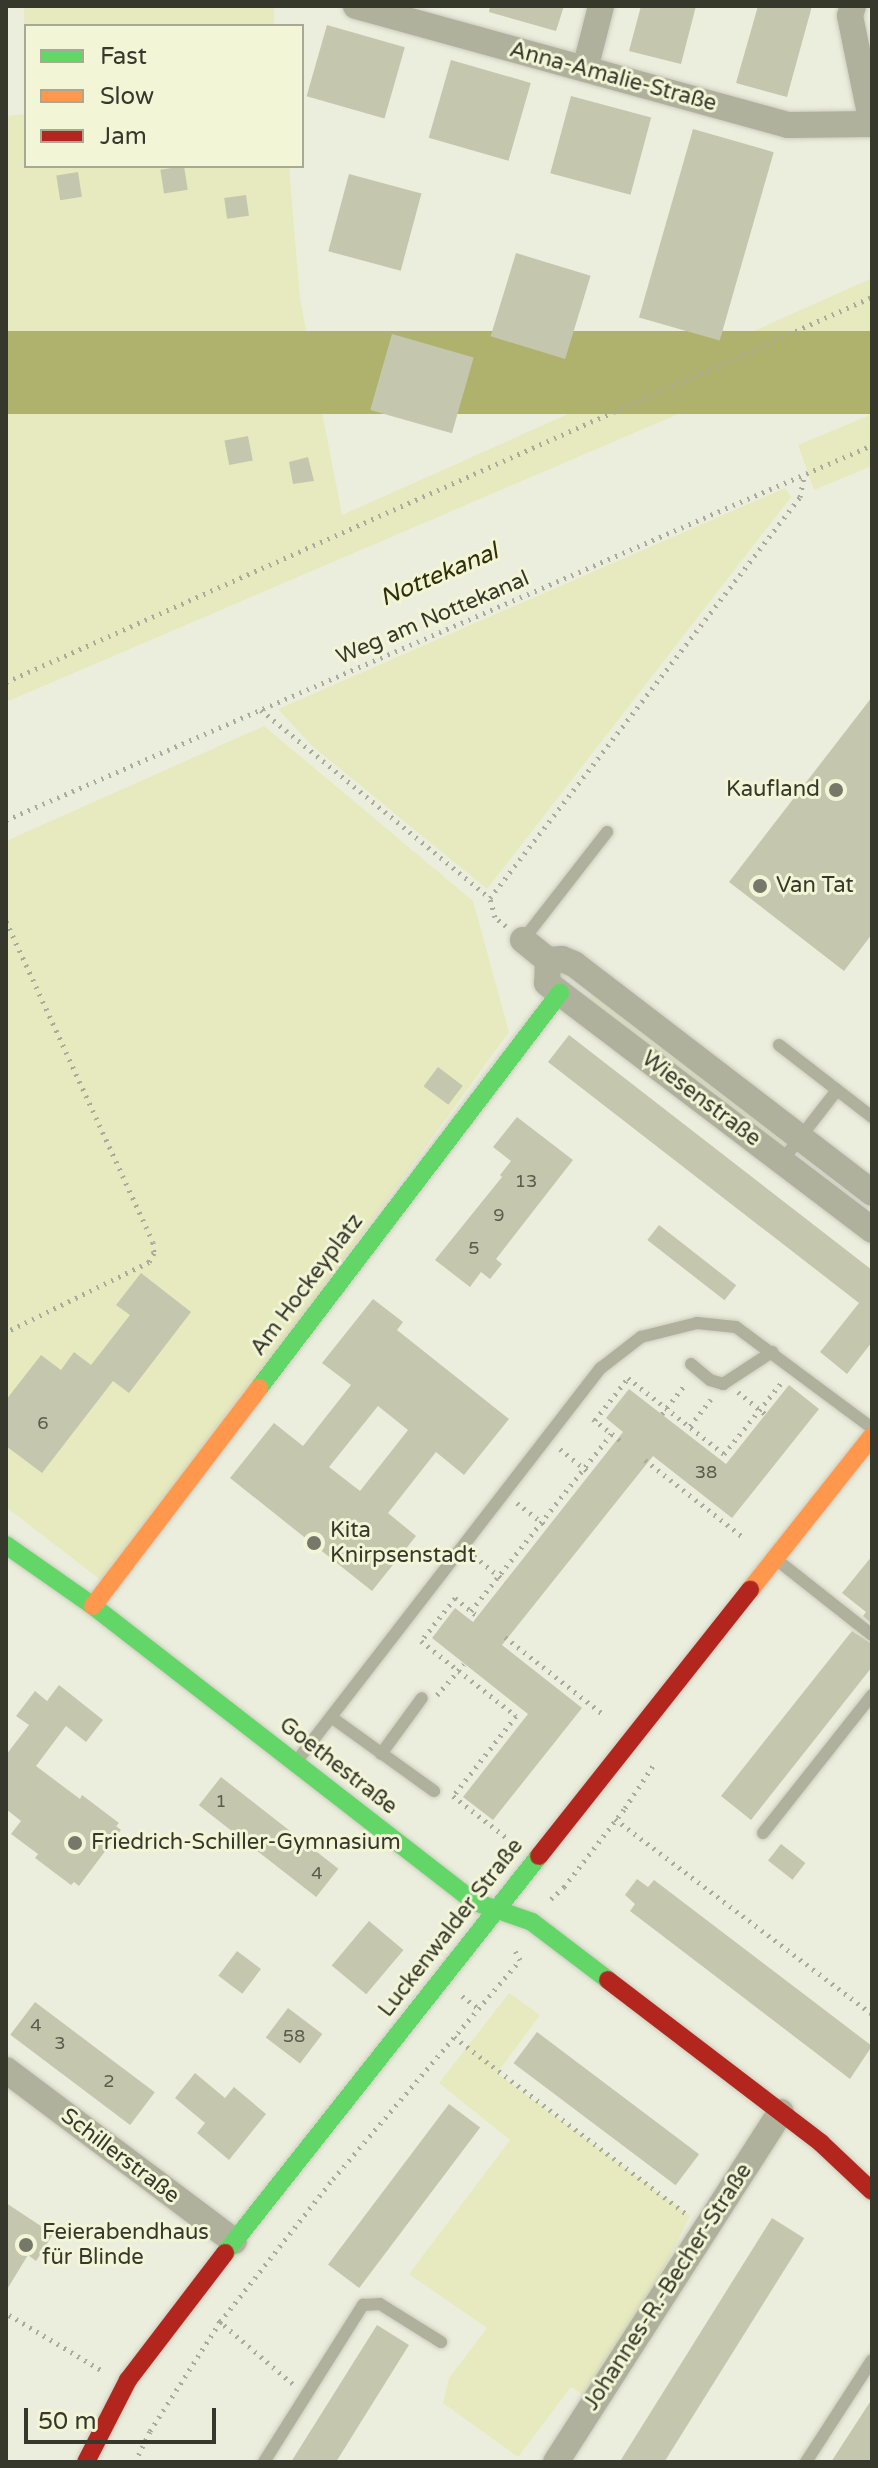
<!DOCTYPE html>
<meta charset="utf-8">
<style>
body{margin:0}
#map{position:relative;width:878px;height:2468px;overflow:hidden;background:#eceedd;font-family:"Varela Round",sans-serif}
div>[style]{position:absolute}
.green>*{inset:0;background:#e7eabe;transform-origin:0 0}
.water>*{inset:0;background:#afb26c;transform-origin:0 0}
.building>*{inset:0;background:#c5c6ae;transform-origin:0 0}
.path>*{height:5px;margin-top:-2.5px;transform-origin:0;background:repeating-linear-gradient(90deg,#aaab9b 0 2px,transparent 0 8px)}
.roads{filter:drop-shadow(0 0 2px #cbccbf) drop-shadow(0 0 2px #cbccbf)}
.lane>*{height:12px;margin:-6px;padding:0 6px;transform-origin:6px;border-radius:6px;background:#b0b19c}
.street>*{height:26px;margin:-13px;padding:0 13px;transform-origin:13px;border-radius:13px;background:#b0b19c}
.fast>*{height:18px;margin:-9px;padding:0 9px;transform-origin:9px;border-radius:9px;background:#63d668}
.slow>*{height:18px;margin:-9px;padding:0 9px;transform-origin:9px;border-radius:9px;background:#ff974d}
.jam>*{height:18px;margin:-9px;padding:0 9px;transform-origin:9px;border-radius:9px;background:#b3261e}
.dots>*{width:22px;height:22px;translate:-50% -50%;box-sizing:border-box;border:4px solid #f2f5d6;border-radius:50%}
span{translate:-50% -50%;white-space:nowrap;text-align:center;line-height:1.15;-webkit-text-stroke:6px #f2f5d6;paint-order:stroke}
.number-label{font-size:18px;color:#5a5c4c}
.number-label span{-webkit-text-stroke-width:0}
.street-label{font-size:22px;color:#37382c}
.poi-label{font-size:22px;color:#37382c}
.right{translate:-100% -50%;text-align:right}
.left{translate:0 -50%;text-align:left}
.water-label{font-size:24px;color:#2f3007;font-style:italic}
.frame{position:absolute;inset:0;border:8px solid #37382c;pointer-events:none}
.legend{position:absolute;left:24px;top:24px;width:280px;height:144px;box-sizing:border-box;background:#f2f5d6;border:2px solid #a7a992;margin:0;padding:10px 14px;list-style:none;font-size:24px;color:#37382c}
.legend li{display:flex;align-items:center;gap:16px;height:40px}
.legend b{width:40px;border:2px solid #a7a992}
.scale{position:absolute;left:24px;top:2408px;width:192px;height:36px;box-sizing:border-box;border:4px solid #37382c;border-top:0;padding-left:10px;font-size:24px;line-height:28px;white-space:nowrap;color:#37382c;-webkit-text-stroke:6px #f2f5d6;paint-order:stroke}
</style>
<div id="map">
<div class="green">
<i style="left:24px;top:6px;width:250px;height:20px"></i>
<i style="clip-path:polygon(26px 114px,26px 166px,289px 166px,300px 299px,342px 515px,872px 278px,872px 331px,6px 702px,6px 116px)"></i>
<i style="clip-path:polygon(872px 414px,872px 466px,814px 490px,798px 445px)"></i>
<i style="clip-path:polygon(785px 488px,791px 497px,487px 889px,311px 745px,278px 709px)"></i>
<i style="clip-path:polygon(264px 726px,473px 901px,509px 1032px,107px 1585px,6px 1507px,6px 841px)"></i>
<i style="clip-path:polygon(596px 989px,784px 1137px,777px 1147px,614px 1017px,604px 1015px,586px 1001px)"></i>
<i style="clip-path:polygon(509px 1993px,540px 2015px,497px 2073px,690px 2216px,595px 2402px,571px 2387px,518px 2457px,443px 2403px,449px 2378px,487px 2328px,409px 2274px,510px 2140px,439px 2083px)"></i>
</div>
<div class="water">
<i style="left:872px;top:331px;width:83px;height:942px;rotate:90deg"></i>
</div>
<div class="building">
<i style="clip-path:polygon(490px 6px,564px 6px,556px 31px,489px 12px)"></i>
<i style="clip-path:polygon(641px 6px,696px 6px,681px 64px,629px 51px)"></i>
<i style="clip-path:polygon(758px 6px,812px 6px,787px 97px,736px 83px)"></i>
<i style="left:327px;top:25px;width:81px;height:74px;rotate:16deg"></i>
<i style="left:451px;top:60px;width:83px;height:81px;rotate:16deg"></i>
<i style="left:571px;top:96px;width:83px;height:80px;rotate:15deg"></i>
<i style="left:693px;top:129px;width:84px;height:196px;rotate:16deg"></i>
<i style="left:184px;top:166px;width:24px;height:24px;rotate:81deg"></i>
<i style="left:78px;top:172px;width:25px;height:22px;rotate:81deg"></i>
<i style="left:349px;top:174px;width:75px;height:80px;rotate:15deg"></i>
<i style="left:246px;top:195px;width:21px;height:22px;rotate:82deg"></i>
<i style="left:516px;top:253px;width:78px;height:87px;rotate:17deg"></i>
<i style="left:392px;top:334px;width:85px;height:79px;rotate:16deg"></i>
<i style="left:248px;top:436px;width:25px;height:24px;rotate:79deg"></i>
<i style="clip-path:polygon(308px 457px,314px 481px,293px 484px,289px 462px)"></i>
<i style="clip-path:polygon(872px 697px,872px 934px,844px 971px,729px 882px)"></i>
<i style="clip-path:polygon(569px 1035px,872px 1270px,872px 1342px,847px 1374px,820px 1352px,859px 1303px,548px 1062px)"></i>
<i style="left:438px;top:1067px;width:31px;height:24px;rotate:37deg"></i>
<i style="clip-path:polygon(517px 1117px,573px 1160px,496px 1259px,502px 1264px,490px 1279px,481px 1272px,470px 1287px,435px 1260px,502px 1177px,500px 1175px,511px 1161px,493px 1147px)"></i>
<i style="left:659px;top:1225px;width:98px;height:19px;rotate:38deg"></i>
<i style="clip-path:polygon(141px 1273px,191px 1312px,129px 1393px,113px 1381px,42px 1473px,6px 1446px,6px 1400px,41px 1355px,61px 1370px,74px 1352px,91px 1365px,130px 1315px,116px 1305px)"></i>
<i style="clip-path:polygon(evenodd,373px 1299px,403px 1322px,397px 1330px,509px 1419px,464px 1475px,436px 1452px,388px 1513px,416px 1536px,372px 1591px,230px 1478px,274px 1423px,303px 1446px,351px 1385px,322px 1363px,373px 1299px,378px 1406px,408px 1430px,360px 1491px,329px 1467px,378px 1406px)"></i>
<i style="clip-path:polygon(789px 1385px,819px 1409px,732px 1518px,653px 1456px,502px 1645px,582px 1708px,493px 1820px,463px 1797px,528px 1714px,432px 1638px,455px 1608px,473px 1622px,623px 1432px,606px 1418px,629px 1389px,726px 1464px)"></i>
<i style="clip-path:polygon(872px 1556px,872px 1624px,863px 1616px,866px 1612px,842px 1593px)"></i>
<i style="clip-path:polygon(852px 1631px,872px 1644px,872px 1667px,751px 1820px,721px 1796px)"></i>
<i style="clip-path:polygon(59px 1685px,103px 1720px,86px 1742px,66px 1726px,36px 1766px,80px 1799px,82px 1795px,119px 1823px,116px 1826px,121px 1830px,79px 1886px,74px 1882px,71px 1885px,35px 1858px,38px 1854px,11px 1834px,21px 1821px,6px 1809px,6px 1755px,29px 1725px,16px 1716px,35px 1691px,47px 1701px)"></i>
<i style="left:221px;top:1777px;width:149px;height:36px;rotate:38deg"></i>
<i style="left:781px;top:1844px;width:31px;height:21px;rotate:38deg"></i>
<i style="clip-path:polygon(637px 1879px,648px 1887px,654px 1880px,872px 2046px,850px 2079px,630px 1911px,635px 1904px,625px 1895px)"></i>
<i style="left:369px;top:1921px;width:45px;height:58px;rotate:40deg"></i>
<i style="left:237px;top:1951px;width:30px;height:31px;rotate:37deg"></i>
<i style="left:35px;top:2002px;width:150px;height:41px;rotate:37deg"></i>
<i style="left:288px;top:2008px;width:43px;height:37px;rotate:37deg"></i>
<i style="left:537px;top:2032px;width:203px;height:39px;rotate:37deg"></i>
<i style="clip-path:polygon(195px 2073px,225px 2098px,234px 2087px,266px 2114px,229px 2160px,197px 2133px,205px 2123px,175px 2098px)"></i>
<i style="left:449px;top:2104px;width:39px;height:201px;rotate:37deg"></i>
<i style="clip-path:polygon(6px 2203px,53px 2234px,36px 2261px,28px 2255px,6px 2291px)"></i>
<i style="left:772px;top:2218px;width:38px;height:290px;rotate:32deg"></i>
<i style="clip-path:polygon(377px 2325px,409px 2345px,336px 2462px,291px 2462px)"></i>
<i style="clip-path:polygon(872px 2399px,872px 2462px,831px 2462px)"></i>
</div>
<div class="path">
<i style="left:6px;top:682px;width:948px;rotate:-23.97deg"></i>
<i style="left:261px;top:710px;width:296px;rotate:39.4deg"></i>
<i style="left:6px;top:820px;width:944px;rotate:-23.41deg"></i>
<i style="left:6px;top:921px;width:353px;rotate:65.4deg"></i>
<i style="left:153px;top:1242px;width:11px;rotate:85deg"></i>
<i style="left:154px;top:1253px;width:10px;rotate:119deg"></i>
<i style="left:149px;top:1262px;width:159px;rotate:153.9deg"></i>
<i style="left:506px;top:926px;width:14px;rotate:-141deg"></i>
<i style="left:495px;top:917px;width:20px;rotate:-105deg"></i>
<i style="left:490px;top:898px;width:507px;rotate:-52.29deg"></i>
<i style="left:800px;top:497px;width:21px;rotate:-79deg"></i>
<i style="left:738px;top:1392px;width:35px;rotate:39deg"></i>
<i style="left:662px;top:1414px;width:39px;rotate:-52deg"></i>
<i style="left:593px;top:1419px;width:36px;rotate:38deg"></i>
<i style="left:595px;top:1420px;width:53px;rotate:-51.8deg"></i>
<i style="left:628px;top:1378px;width:122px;rotate:38.4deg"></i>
<i style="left:724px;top:1454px;width:91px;rotate:-51.2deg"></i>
<i style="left:690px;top:1426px;width:34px;rotate:-52deg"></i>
<i style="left:560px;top:1449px;width:38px;rotate:39deg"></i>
<i style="left:645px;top:1460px;width:126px;rotate:38.2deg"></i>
<i style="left:517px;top:1503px;width:39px;rotate:38deg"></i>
<i style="left:474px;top:1556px;width:40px;rotate:39deg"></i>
<i style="left:455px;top:1598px;width:55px;rotate:128.3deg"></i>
<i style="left:421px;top:1641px;width:121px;rotate:38.3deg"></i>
<i style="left:516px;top:1716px;width:102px;rotate:128.2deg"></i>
<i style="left:453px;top:1796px;width:68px;rotate:37.9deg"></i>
<i style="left:455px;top:1598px;width:32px;rotate:39deg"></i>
<i style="left:471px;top:1611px;width:227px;rotate:-51.6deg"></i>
<i style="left:505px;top:1637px;width:126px;rotate:38.2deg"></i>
<i style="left:437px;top:1695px;width:41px;rotate:-48.9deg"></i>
<i style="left:615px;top:1819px;width:323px;rotate:37.2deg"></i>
<i style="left:551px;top:1899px;width:18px;rotate:-43deg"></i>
<i style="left:564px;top:1887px;width:100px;rotate:-52.3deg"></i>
<i style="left:625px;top:1808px;width:53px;rotate:-56.6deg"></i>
<i style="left:462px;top:1996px;width:21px;rotate:37deg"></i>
<i style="left:454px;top:2037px;width:295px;rotate:37.3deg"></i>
<i style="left:9px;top:2315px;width:107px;rotate:30.9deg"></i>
<i style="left:218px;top:2320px;width:99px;rotate:40.5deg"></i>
<i style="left:135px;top:2462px;width:34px;rotate:-64deg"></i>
<i style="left:150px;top:2431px;width:130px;rotate:-57.3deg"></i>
<i style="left:220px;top:2322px;width:182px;rotate:-51.7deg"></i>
<i style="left:333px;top:2179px;width:288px;rotate:-49.5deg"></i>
<i style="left:520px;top:1960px;width:15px;rotate:-118deg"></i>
</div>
<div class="roads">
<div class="lane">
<i style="left:523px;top:940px;width:137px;rotate:-52.1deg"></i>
<i style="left:779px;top:1045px;width:118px;rotate:37.7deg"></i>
<i style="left:782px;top:1161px;width:90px;rotate:-52.2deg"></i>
<i style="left:691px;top:1364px;width:25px;rotate:40deg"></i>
<i style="left:710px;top:1380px;width:14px;rotate:17deg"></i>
<i style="left:723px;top:1384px;width:59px;rotate:-33.1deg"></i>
<i style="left:777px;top:1560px;width:121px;rotate:38.3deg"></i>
<i style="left:331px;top:1717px;width:127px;rotate:35.7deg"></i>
<i style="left:381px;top:1754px;width:69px;rotate:-53.8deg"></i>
<i style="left:296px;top:1762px;width:498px;rotate:-52.3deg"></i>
<i style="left:601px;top:1368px;width:51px;rotate:-37.8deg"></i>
<i style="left:641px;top:1337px;width:58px;rotate:-14deg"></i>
<i style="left:697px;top:1323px;width:39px;rotate:6deg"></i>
<i style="left:736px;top:1327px;width:169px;rotate:36.6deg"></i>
<i style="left:763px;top:1833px;width:176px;rotate:-51.7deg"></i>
<i style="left:264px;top:2462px;width:186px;rotate:-57.8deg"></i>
<i style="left:363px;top:2305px;width:17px;rotate:-3deg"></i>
<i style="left:380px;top:2304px;width:72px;rotate:31.9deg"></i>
<i style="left:806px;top:2462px;width:121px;rotate:-57.1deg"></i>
</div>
<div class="street">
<i style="left:356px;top:6px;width:448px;rotate:15.4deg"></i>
<i style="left:788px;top:125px;width:84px;rotate:-0.7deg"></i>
<i style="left:853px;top:6px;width:10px;rotate:107deg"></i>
<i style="left:850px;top:16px;width:109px;rotate:78.4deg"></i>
<i style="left:585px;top:69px;width:65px;rotate:-75.7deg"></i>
<i style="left:523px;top:940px;width:32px;rotate:39deg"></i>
<i style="left:548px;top:960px;width:14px;rotate:-4deg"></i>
<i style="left:562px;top:959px;width:13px;rotate:23deg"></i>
<i style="left:574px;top:964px;width:376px;rotate:37.5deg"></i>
<i style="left:548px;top:960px;width:23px;rotate:92deg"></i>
<i style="left:547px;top:983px;width:16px;rotate:38deg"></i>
<i style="left:560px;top:993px;width:392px;rotate:37.2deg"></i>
<i style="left:6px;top:2070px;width:285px;rotate:36.9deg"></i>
<i style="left:556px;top:2462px;width:416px;rotate:-57.3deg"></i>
</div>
<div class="fast">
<i style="left:259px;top:1388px;width:497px;rotate:-52.7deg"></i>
<i style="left:6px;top:1545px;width:106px;rotate:35deg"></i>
<i style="left:93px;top:1606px;width:483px;rotate:37.8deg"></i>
<i style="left:475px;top:1902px;width:60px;rotate:19.3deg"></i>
<i style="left:532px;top:1922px;width:96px;rotate:37.3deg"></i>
<i style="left:225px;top:2253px;width:506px;rotate:-51.66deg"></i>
</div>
<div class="slow">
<i style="left:750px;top:1590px;width:196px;rotate:-51.6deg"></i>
<i style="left:93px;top:1606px;width:274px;rotate:-52.7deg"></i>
</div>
<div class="jam">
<i style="left:539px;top:1856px;width:340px;rotate:-51.6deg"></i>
<i style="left:608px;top:1980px;width:268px;rotate:37.4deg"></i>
<i style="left:821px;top:2143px;width:70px;rotate:43.3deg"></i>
<i style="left:86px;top:2462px;width:92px;rotate:-62.9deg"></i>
<i style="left:128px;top:2380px;width:160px;rotate:-52.6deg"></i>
</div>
</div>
<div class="dots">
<i style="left:836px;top:790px;background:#76786a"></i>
<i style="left:760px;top:886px;background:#76786a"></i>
<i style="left:314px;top:1543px;background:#76786a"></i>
<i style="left:75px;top:1843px;background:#76786a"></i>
<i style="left:26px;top:2245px;background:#76786a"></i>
</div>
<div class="number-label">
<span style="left:526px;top:1181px">13</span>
<span style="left:499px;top:1215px">9</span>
<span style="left:474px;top:1248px">5</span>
<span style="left:43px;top:1423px">6</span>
<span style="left:706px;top:1472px">38</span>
<span style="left:221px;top:1801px">1</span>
<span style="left:317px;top:1873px">4</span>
<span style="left:36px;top:2025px">4</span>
<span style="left:294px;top:2036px">58</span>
<span style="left:60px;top:2043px">3</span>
<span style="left:109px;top:2081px">2</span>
</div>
<div class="street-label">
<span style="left:613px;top:77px;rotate:15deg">Anna-Amalie-Straße</span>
<span style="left:433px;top:618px;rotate:-23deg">Weg am Nottekanal</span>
<span style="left:701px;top:1099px;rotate:37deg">Wiesenstraße</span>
<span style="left:307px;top:1285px;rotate:-53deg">Am Hockeyplatz</span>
<span style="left:338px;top:1766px;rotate:38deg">Goethestraße</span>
<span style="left:451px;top:1928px;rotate:-52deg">Luckenwalder Straße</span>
<span style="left:120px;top:2156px;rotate:37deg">Schillerstraße</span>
<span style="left:668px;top:2287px;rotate:-57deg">Johannes-R.-Becher-Straße</span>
</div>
<div class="poi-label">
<span class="right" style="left:820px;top:790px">Kaufland</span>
<span class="left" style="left:776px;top:886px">Van Tat</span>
<span class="left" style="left:330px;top:1543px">Kita<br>Knirpsenstadt</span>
<span class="left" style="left:91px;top:1843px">Friedrich-Schiller-Gymnasium</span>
<span class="left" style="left:42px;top:2245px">Feierabendhaus<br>für Blinde</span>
</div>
<div class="water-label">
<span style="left:439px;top:575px;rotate:-23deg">Nottekanal</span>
</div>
<div class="frame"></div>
<ul class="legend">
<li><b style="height:10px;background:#63d668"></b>Fast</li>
<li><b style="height:10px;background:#ff974d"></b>Slow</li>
<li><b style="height:10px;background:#b3261e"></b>Jam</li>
</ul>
<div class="scale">50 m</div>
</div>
